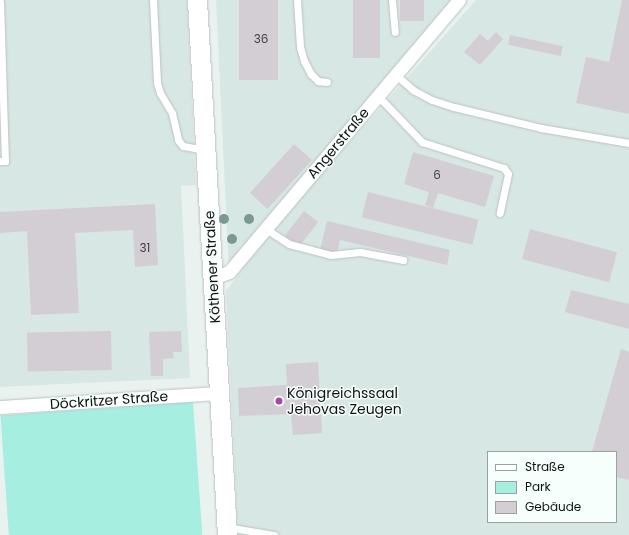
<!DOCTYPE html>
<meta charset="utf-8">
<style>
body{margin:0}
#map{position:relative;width:629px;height:535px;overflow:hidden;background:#eaf2f0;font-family:Poppins,sans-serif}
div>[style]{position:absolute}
.built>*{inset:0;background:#d7e7e3}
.green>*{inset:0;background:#a6eedf;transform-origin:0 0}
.building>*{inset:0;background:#d3ced3;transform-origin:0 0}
.roads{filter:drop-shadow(0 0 1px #bbc2c1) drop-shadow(0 0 1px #bbc2c1)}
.service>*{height:7px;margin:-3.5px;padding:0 3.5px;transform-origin:3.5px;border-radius:3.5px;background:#fff}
.minor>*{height:13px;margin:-6.5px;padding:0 6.5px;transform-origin:6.5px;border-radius:6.5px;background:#fff}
.secondary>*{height:19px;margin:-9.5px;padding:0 9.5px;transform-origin:9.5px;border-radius:9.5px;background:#fff}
.trees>*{width:10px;height:10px;margin:-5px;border-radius:50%;background:#7b9994}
.dots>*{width:11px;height:11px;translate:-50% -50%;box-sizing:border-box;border:2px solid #f7fffd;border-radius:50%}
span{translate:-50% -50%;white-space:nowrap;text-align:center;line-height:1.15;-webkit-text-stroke:3px #f7fffd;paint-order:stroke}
.number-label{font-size:12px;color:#424242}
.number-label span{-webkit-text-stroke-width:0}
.street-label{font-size:14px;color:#111312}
.poi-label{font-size:14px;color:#111312}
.left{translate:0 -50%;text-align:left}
.legend{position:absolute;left:487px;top:451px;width:130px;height:72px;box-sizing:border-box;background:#f7fffd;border:1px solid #9ba19f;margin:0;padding:5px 7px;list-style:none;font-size:12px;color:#111312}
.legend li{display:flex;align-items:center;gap:8px;height:20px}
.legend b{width:20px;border:1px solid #9ba19f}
</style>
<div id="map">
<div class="built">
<i style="clip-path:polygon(0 0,187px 0,196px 185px,181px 186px,190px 378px,0 387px)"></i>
<i style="clip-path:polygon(216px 0,459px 0,229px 272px)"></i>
<i style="clip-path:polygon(evenodd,476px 0,629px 0,629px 535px,238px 535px,226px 291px,259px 246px,311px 186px,476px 0,488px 452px,616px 452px,616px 522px,488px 522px,488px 452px)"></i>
</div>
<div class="green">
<i style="left:193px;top:402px;width:133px;height:193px;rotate:86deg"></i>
</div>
<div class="building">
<i style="left:239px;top:0;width:39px;height:80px"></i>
<i style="left:353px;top:0;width:27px;height:58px"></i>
<i style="left:400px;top:0;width:24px;height:21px"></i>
<i style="clip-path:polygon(622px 0,629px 0,629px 114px,576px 103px,586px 57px,609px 62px)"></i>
<i style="clip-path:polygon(496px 32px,503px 39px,480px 65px,464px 52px,480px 34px,488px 41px)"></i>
<i style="left:510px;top:35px;width:54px;height:10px;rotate:12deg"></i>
<i style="left:294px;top:144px;width:24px;height:66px;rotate:42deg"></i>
<i style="clip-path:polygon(413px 152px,494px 176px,485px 207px,438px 193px,433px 208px,425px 205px,429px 192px,404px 184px)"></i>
<i style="left:368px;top:192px;width:114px;height:26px;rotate:14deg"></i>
<i style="clip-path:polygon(155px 204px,158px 265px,135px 267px,133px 230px,75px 233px,79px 313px,31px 315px,27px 231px,0 233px,0 212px)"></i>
<i style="left:304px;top:211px;width:18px;height:31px;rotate:38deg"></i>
<i style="clip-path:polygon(327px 221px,450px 250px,447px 265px,340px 240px,337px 253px,320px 250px)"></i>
<i style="left:530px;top:229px;width:90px;height:31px;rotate:15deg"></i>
<i style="clip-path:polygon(571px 290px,629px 304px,629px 329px,565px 312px)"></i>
<i style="left:111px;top:331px;width:39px;height:84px;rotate:89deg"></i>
<i style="clip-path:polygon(181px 331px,182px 352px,173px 352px,174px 358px,163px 359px,163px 376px,151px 376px,149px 332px)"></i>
<i style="clip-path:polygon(621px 349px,629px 352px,629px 480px,616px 477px,616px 452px,592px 452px)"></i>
<i style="clip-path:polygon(318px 362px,322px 433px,293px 435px,291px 414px,239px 416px,238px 388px,287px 385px,286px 364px)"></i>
</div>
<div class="roads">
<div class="service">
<i style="left:153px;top:0;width:83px;rotate:87.2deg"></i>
<i style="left:157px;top:83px;width:10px;rotate:73deg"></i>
<i style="left:160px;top:93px;width:23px;rotate:59deg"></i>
<i style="left:172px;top:113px;width:28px;rotate:77deg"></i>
<i style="left:178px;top:140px;width:8px;rotate:50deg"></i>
<i style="left:183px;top:146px;width:22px;rotate:10deg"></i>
<i style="left:297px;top:0;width:47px;rotate:86.3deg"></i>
<i style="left:300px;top:47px;width:15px;rotate:74deg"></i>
<i style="left:304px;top:61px;width:15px;rotate:62deg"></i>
<i style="left:311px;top:74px;width:10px;rotate:45deg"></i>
<i style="left:318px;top:81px;width:9px;rotate:6deg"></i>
<i style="left:392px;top:0;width:32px;rotate:85deg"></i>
<i style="left:0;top:2px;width:159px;rotate:88.2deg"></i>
<i style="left:5px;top:161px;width:5px;rotate:180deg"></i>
<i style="left:396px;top:75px;width:23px;rotate:41deg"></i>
<i style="left:413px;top:90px;width:21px;rotate:28deg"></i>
<i style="left:432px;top:100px;width:23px;rotate:18deg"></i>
<i style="left:454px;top:107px;width:89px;rotate:13.6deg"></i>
<i style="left:541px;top:128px;width:89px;rotate:9.7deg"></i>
<i style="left:378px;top:96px;width:64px;rotate:46.3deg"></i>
<i style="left:422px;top:142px;width:86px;rotate:17.6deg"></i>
<i style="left:504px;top:168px;width:7px;rotate:56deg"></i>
<i style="left:508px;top:174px;width:40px;rotate:102deg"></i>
<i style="left:266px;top:229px;width:27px;rotate:33deg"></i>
<i style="left:289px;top:244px;width:43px;rotate:14.7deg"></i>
<i style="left:331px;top:255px;width:29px;rotate:-6deg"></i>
<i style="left:360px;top:252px;width:44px;rotate:10.5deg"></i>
<i style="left:227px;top:527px;width:48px;rotate:9.7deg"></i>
</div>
<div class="minor">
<i style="left:213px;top:278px;width:17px;rotate:-21deg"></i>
<i style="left:229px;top:272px;width:356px;rotate:-49.8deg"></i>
<i style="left:0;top:407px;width:219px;rotate:-3.7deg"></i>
</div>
<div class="secondary">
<i style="left:197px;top:0;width:536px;rotate:86.79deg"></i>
</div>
</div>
<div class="trees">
<i style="left:224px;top:219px"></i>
<i style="left:249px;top:219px"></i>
<i style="left:232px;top:239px"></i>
</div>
<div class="dots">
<i style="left:279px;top:401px;background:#aa47ad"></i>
</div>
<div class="number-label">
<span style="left:261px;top:39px">36</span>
<span style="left:437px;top:175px">6</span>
<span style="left:145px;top:248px">31</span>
</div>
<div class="street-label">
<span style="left:338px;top:143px;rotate:-50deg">Angerstraße</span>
<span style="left:212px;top:267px;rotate:-93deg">Köthener Straße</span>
<span style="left:109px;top:400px;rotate:-4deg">Döckritzer Straße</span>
</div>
<div class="poi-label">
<span class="left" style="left:287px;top:401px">Königreichssaal<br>Jehovas Zeugen</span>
</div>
<ul class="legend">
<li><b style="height:5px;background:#fff"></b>Straße</li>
<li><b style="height:11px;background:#a6eedf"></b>Park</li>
<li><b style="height:11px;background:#d3ced3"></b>Gebäude</li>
</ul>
</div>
